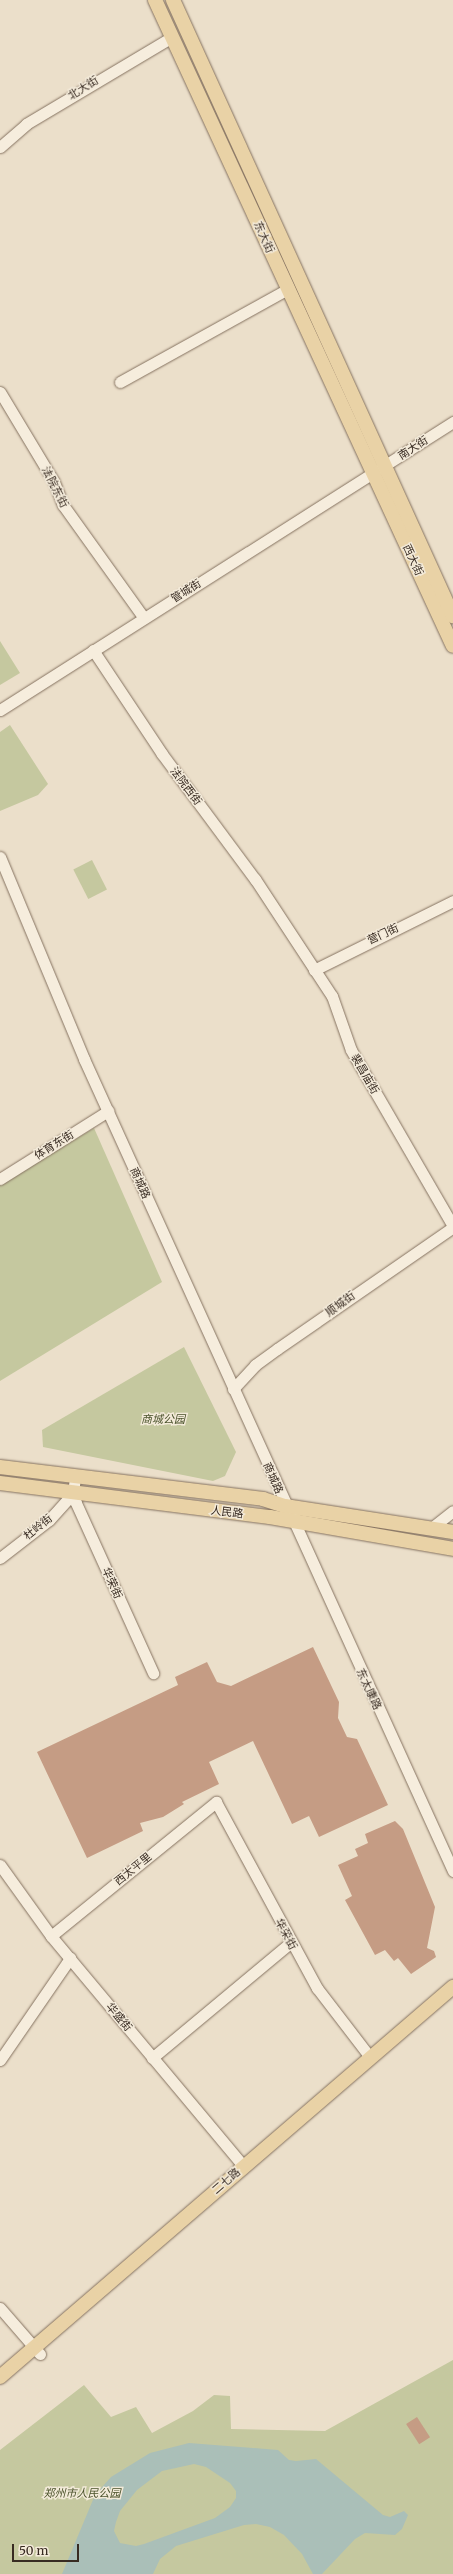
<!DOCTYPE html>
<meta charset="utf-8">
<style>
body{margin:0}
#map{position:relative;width:453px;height:2574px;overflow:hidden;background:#ebdfca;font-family:Merriweather,"Noto Sans SC",serif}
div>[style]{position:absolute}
.green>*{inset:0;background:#c5c89f;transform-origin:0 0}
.water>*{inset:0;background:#aabfb8}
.building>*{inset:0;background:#c59c84;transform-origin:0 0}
.roads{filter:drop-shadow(0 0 1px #857260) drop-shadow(0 0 1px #857260)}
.minor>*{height:11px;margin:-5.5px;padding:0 5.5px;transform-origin:5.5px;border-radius:5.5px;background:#f6eddd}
.major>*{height:14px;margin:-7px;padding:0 7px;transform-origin:7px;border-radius:7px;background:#e9d2a6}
span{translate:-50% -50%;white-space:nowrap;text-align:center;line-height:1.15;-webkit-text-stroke:3px #f3ead9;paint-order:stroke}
.street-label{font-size:11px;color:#382b22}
.park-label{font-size:11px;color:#4a522b;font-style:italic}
.scale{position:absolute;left:12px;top:2544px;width:67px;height:18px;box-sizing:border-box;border:2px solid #382b22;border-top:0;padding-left:5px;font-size:12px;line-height:14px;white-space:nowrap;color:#382b22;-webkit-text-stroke:3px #f3ead9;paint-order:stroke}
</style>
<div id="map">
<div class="green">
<i style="clip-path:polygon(0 641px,20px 673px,0 685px)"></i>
<i style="clip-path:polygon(10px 725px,48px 784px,38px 795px,0 811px,0 732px)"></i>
<i style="left:92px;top:860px;width:33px;height:21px;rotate:63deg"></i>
<i style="clip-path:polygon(94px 1128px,162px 1282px,0 1381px,0 1185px)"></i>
<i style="clip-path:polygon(184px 1347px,236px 1452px,225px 1476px,213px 1481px,43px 1447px,42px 1430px)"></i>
<i style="clip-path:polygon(453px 2360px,453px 2574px,0 2574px,0 2450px,84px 2385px,111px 2417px,136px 2407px,152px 2433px,193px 2411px,214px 2395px,230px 2396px,231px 2429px,325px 2431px)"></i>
</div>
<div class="water">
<i style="clip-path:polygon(evenodd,189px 2443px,278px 2450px,289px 2460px,296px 2461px,316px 2459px,383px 2515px,390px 2517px,404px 2511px,408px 2515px,402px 2529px,395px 2535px,365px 2533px,355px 2539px,322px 2574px,313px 2574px,302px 2554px,284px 2535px,270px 2527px,256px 2524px,244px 2525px,176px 2546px,160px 2559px,153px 2574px,62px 2574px,95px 2495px,111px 2477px,150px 2453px,189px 2443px,194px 2464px,206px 2467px,230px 2483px,236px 2491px,236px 2498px,230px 2507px,215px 2518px,144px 2544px,136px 2546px,120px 2543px,114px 2531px,116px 2522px,120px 2511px,137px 2490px,162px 2471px,194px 2464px)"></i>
</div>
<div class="building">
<i style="clip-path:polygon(313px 1647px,339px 1702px,338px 1718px,347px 1737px,357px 1739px,388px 1805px,319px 1837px,309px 1816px,292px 1824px,253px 1741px,209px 1762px,219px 1784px,182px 1802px,184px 1804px,163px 1817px,140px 1823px,143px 1831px,87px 1858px,37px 1752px,178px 1685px,175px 1677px,207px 1662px,217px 1682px,231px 1686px)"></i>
<i style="clip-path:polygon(395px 1821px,403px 1829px,435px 1907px,427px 1948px,434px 1951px,436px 1957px,411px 1974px,398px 1958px,394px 1961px,385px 1950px,375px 1955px,345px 1900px,352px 1896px,338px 1865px,358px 1856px,355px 1849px,368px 1843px,365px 1834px)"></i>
<i style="left:417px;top:2417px;width:24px;height:13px;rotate:57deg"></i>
</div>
<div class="roads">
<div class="minor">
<i style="left:0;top:147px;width:35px;rotate:-41deg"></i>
<i style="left:26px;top:124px;width:170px;rotate:-30.8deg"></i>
<i style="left:120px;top:382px;width:192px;rotate:-29deg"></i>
<i style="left:0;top:392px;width:105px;rotate:59deg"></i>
<i style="left:54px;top:482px;width:25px;rotate:69deg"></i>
<i style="left:63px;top:505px;width:139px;rotate:54.4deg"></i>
<i style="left:93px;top:650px;width:125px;rotate:56.4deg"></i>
<i style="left:162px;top:754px;width:156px;rotate:53.4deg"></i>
<i style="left:255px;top:879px;width:140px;rotate:56.7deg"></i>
<i style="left:332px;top:996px;width:57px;rotate:70.6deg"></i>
<i style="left:351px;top:1050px;width:203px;rotate:59.9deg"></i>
<i style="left:0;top:710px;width:537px;rotate:-32.45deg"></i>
<i style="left:0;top:857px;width:219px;rotate:67.4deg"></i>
<i style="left:84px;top:1059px;width:892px;rotate:65.56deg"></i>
<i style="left:314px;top:970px;width:155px;rotate:-26.4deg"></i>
<i style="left:0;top:1179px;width:128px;rotate:-32.2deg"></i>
<i style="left:233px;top:1389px;width:33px;rotate:-47deg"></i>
<i style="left:255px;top:1365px;width:27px;rotate:-36deg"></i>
<i style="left:277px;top:1349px;width:214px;rotate:-34.7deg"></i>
<i style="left:75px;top:1478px;width:15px;rotate:98deg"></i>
<i style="left:73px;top:1493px;width:10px;rotate:73deg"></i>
<i style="left:76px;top:1503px;width:187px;rotate:65.6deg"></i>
<i style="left:430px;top:1529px;width:29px;rotate:-38deg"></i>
<i style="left:0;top:1558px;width:62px;rotate:-37.8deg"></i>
<i style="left:49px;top:1520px;width:36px;rotate:-48deg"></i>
<i style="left:0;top:1865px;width:87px;rotate:54.3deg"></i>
<i style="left:51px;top:1936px;width:300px;rotate:50.1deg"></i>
<i style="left:51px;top:1936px;width:213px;rotate:-39.1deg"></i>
<i style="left:216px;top:1802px;width:212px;rotate:61.5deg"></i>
<i style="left:317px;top:1988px;width:87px;rotate:52.5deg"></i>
<i style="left:152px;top:2058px;width:180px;rotate:-39.8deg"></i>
<i style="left:0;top:2060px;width:124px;rotate:-55.5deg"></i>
<i style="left:0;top:2308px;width:61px;rotate:49deg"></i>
</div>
<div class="major">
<i style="left:155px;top:0;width:711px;rotate:65.24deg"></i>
<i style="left:173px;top:0;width:677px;rotate:65.56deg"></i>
<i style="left:0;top:1467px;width:265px;rotate:6.9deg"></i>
<i style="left:263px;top:1499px;width:23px;rotate:18deg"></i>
<i style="left:285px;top:1506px;width:170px;rotate:8.8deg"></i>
<i style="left:0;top:1483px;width:272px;rotate:7.2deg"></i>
<i style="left:270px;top:1517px;width:186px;rotate:9.9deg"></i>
<i style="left:0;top:2377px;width:598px;rotate:-40.73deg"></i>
</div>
</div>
<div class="street-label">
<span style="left:83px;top:88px;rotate:-32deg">北大街</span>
<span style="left:264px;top:237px;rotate:66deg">东大街</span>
<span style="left:413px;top:448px;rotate:-33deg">南大街</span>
<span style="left:55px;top:487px;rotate:63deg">法院东街</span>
<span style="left:413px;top:560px;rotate:65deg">西大街</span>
<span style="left:186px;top:591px;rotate:-32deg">管城街</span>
<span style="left:186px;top:786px;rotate:53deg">法院西街</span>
<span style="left:383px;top:934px;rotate:-25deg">营门街</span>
<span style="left:365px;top:1074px;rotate:60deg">裴昌庙街</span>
<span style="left:54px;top:1145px;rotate:-32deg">体育东街</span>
<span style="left:140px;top:1183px;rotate:66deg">商城路</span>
<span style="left:340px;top:1304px;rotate:-36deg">顺城街</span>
<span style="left:273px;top:1478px;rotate:66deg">商城路</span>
<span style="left:227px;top:1512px;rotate:7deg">人民路</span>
<span style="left:38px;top:1527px;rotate:-39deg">杜岭街</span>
<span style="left:112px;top:1583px;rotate:66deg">华荣街</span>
<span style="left:369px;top:1689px;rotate:65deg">东太康路</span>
<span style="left:133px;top:1869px;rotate:-39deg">西太平里</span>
<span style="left:286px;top:1934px;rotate:62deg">华荣街</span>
<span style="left:119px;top:2017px;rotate:50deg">华盛街</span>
<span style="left:226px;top:2181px;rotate:-41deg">二七路</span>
</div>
<div class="park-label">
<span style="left:163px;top:1419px">商城公园</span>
<span style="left:82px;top:2493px">郑州市人民公园</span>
</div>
<div class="scale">50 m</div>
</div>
